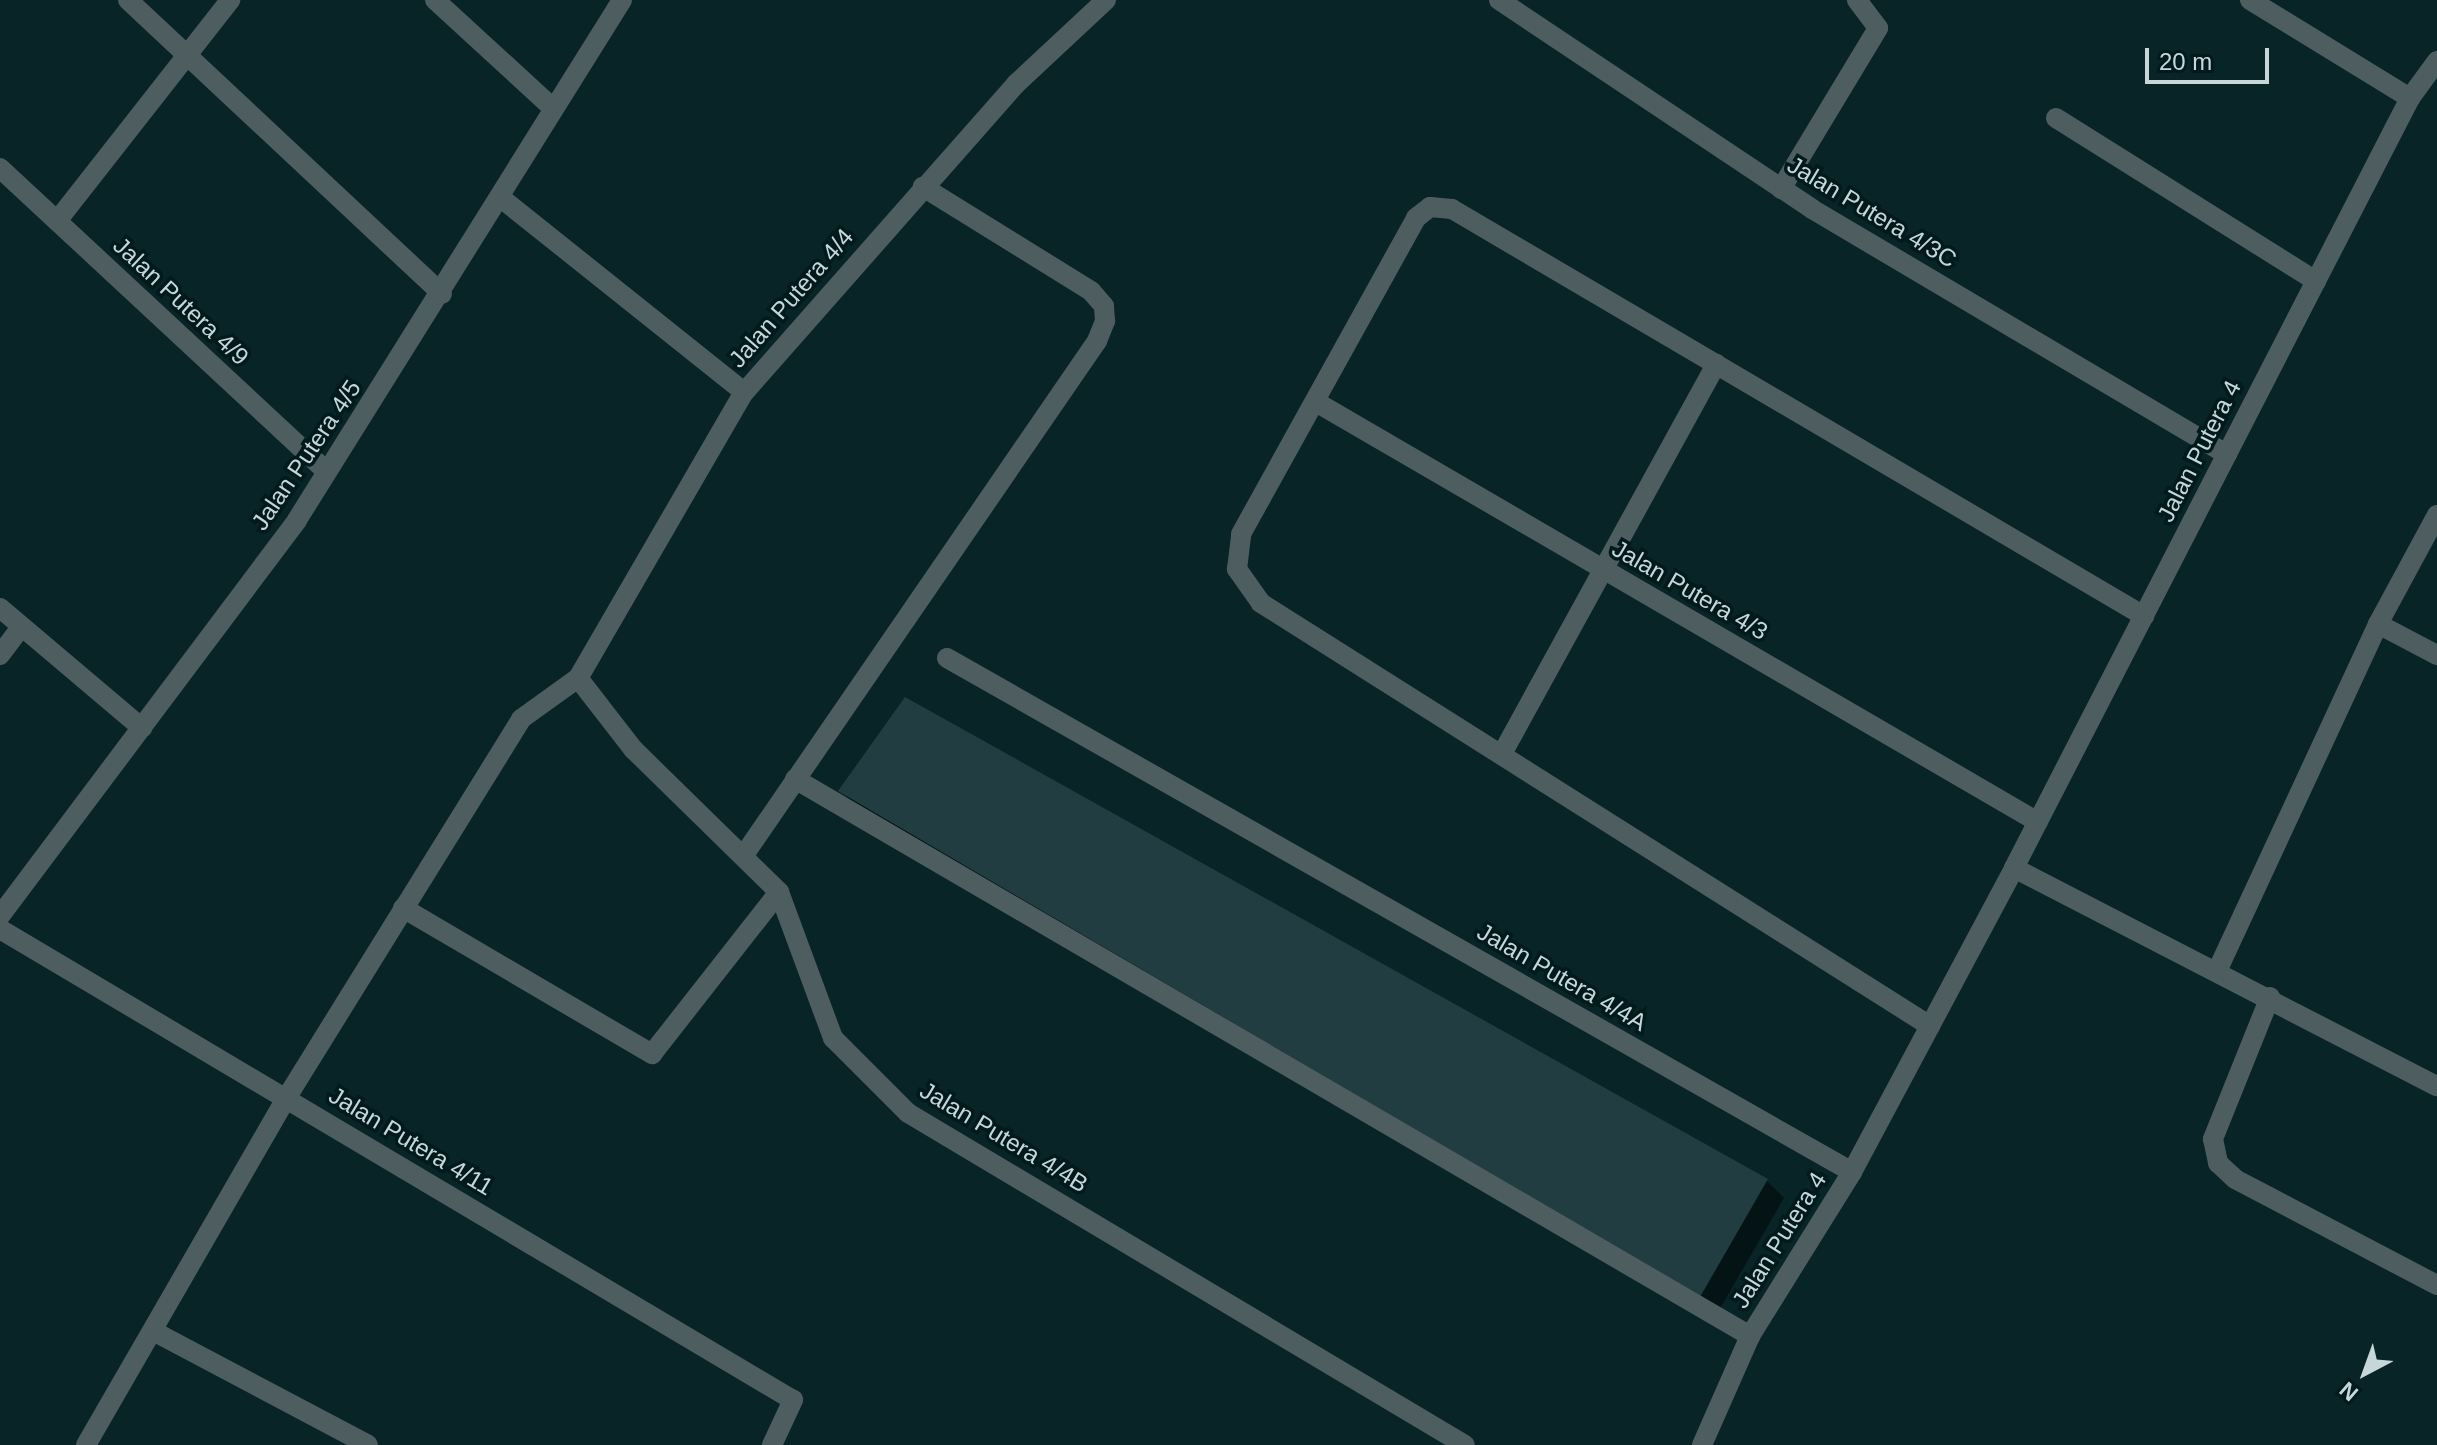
<!DOCTYPE html>
<style>
body{margin:0}
#map{position:relative;width:2437px;height:1445px;overflow:hidden;background:#082427;font-family:Helvetica,sans-serif}
div>[style]{position:absolute}
.shadow>*{inset:0;background:#0007}
.building>*{inset:0;background:#223d41}
.lane>*{height:20px;margin:-10px;padding:0 10px;transform-origin:10px;border-radius:10px;background:#4e5e60}
.street>*{height:20px;margin:-10px;padding:0 10px;transform-origin:10px;border-radius:10px;background:#4e5e60}
span{translate:-50% -50%;white-space:nowrap;text-align:center;line-height:1.15;-webkit-text-stroke:7px #001a1d;paint-order:stroke}
.street-label{font-size:24px;color:#c7d7d9}
.north{position:absolute;left:2325px;top:1333px;width:80px;height:80px;-webkit-text-stroke:6px #001a1d;paint-order:stroke;rotate:221deg;font-size:22px;font-weight:700;line-height:32px;text-align:center;color:#c7d7d9}
.north::after{content:'';display:block;margin:auto;width:28px;height:36px;background:#c7d7d9;clip-path:polygon(50% 0,100% 100%,50% 72%,0 100%)}
.scale{position:absolute;left:2145px;top:48px;width:124px;height:36px;box-sizing:border-box;border:4px solid #c7d7d9;border-top:0;padding-left:10px;font-size:24px;line-height:28px;white-space:nowrap;color:#c7d7d9;-webkit-text-stroke:6px #001a1d;paint-order:stroke}
</style>
<div id="map">
<div class="shadow">
<i style="clip-path:polygon(905px 700px,1767px 1181px,1784px 1198px,1718px 1312px,858px 808px,841px 791px)"></i>
</div>
<div class="building">
<i style="clip-path:polygon(905px 697px,1768px 1179px,1700px 1297px,838px 791px)"></i>
</div>
<div class="lane">
<i style="left:128px;top:0;width:430px;rotate:43.1deg"></i>
<i style="left:2056px;top:118px;width:307px;rotate:32.1deg"></i>
<i style="left:1781px;top:189px;width:188px;rotate:-58.9deg"></i>
<i style="left:1878px;top:28px;width:35px;rotate:-127deg"></i>
<i style="left:57px;top:221px;width:281px;rotate:-51.9deg"></i>
<i style="left:0;top:655px;width:35px;rotate:-53deg"></i>
<i style="left:1503px;top:752px;width:443px;rotate:-61.2deg"></i>
<i style="left:795px;top:779px;width:1106px;rotate:30.25deg"></i>
<i style="left:744px;top:855px;width:624px;rotate:-55.52deg"></i>
<i style="left:1097px;top:341px;width:22px;rotate:-68deg"></i>
<i style="left:1105px;top:321px;width:15px;rotate:-94deg"></i>
<i style="left:1104px;top:306px;width:20px;rotate:-131deg"></i>
<i style="left:1091px;top:291px;width:198px;rotate:-148.2deg"></i>
<i style="left:2270px;top:997px;width:153px;rotate:111.9deg"></i>
<i style="left:2213px;top:1139px;width:25px;rotate:78deg"></i>
<i style="left:2218px;top:1163px;width:23px;rotate:43deg"></i>
<i style="left:2235px;top:1179px;width:228px;rotate:27.7deg"></i>
<i style="left:1930px;top:1026px;width:792px;rotate:-147.7deg"></i>
<i style="left:1261px;top:603px;width:42px;rotate:-125.2deg"></i>
<i style="left:1237px;top:569px;width:35px;rotate:-83deg"></i>
<i style="left:1241px;top:534px;width:361px;rotate:-61deg"></i>
<i style="left:1416px;top:218px;width:18px;rotate:-38deg"></i>
<i style="left:1430px;top:207px;width:22px;rotate:5deg"></i>
<i style="left:1452px;top:209px;width:803px;rotate:30.46deg"></i>
<i style="left:652px;top:1054px;width:206px;rotate:-51.9deg"></i>
<i style="left:153px;top:1331px;width:243px;rotate:27.9deg"></i>
<i style="left:86px;top:1445px;width:402px;rotate:-60deg"></i>
<i style="left:287px;top:1097px;width:445px;rotate:-58.2deg"></i>
<i style="left:521px;top:719px;width:70px;rotate:-35.7deg"></i>
<i style="left:772px;top:1445px;width:50px;rotate:-65deg"></i>
</div>
<div class="street">
<i style="left:435px;top:0;width:161px;rotate:42.5deg"></i>
<i style="left:1106px;top:0;width:123px;rotate:137deg"></i>
<i style="left:1016px;top:84px;width:411px;rotate:131.4deg"></i>
<i style="left:744px;top:392px;width:331px;rotate:120.1deg"></i>
<i style="left:578px;top:678px;width:90px;rotate:52.2deg"></i>
<i style="left:633px;top:749px;width:204px;rotate:44.4deg"></i>
<i style="left:779px;top:892px;width:156px;rotate:69.7deg"></i>
<i style="left:833px;top:1038px;width:106px;rotate:45deg"></i>
<i style="left:908px;top:1113px;width:648px;rotate:30.8deg"></i>
<i style="left:1499px;top:0;width:376px;rotate:33.7deg"></i>
<i style="left:1812px;top:209px;width:482px;rotate:30.6deg"></i>
<i style="left:2250px;top:0;width:188px;rotate:31.5deg"></i>
<i style="left:0;top:168px;width:446px;rotate:42.9deg"></i>
<i style="left:501px;top:198px;width:311px;rotate:38.6deg"></i>
<i style="left:1316px;top:402px;width:835px;rotate:30.19deg"></i>
<i style="left:0;top:608px;width:186px;rotate:40.2deg"></i>
<i style="left:2378px;top:624px;width:67px;rotate:27.7deg"></i>
<i style="left:947px;top:658px;width:1041px;rotate:29.59deg"></i>
<i style="left:2014px;top:868px;width:476px;rotate:27.3deg"></i>
<i style="left:403px;top:908px;width:289px;rotate:30.4deg"></i>
<i style="left:0;top:916px;width:495px;rotate:-53.1deg"></i>
<i style="left:297px;top:520px;width:613px;rotate:-57.99deg"></i>
<i style="left:0;top:929px;width:922px;rotate:30.71deg"></i>
<i style="left:2218px;top:969px;width:380px;rotate:-65.1deg"></i>
<i style="left:2378px;top:624px;width:124px;rotate:-61.6deg"></i>
<i style="left:1702px;top:1445px;width:119px;rotate:-66.2deg"></i>
<i style="left:1750px;top:1336px;width:193px;rotate:-58.1deg"></i>
<i style="left:1852px;top:1172px;width:344px;rotate:-61.9deg"></i>
<i style="left:2014px;top:868px;width:866px;rotate:-62.78deg"></i>
<i style="left:2410px;top:98px;width:46px;rotate:-53.9deg"></i>
</div>
<div class="street-label">
<span style="left:1872px;top:212px;rotate:31deg">Jalan Putera 4/3C</span>
<span style="left:791px;top:298px;rotate:-49deg">Jalan Putera 4/4</span>
<span style="left:181px;top:301px;rotate:43deg">Jalan Putera 4/9</span>
<span style="left:2199px;top:451px;rotate:-63deg">Jalan Putera 4</span>
<span style="left:306px;top:455px;rotate:-56deg">Jalan Putera 4/5</span>
<span style="left:1690px;top:590px;rotate:30deg">Jalan Putera 4/3</span>
<span style="left:1562px;top:977px;rotate:30deg">Jalan Putera 4/4A</span>
<span style="left:1004px;top:1137px;rotate:31deg">Jalan Putera 4/4B</span>
<span style="left:411px;top:1141px;rotate:31deg">Jalan Putera 4/11</span>
<span style="left:1779px;top:1240px;rotate:-58deg">Jalan Putera 4</span>
</div>
<div class="north">N</div>
<div class="scale">20 m</div>
</div>
